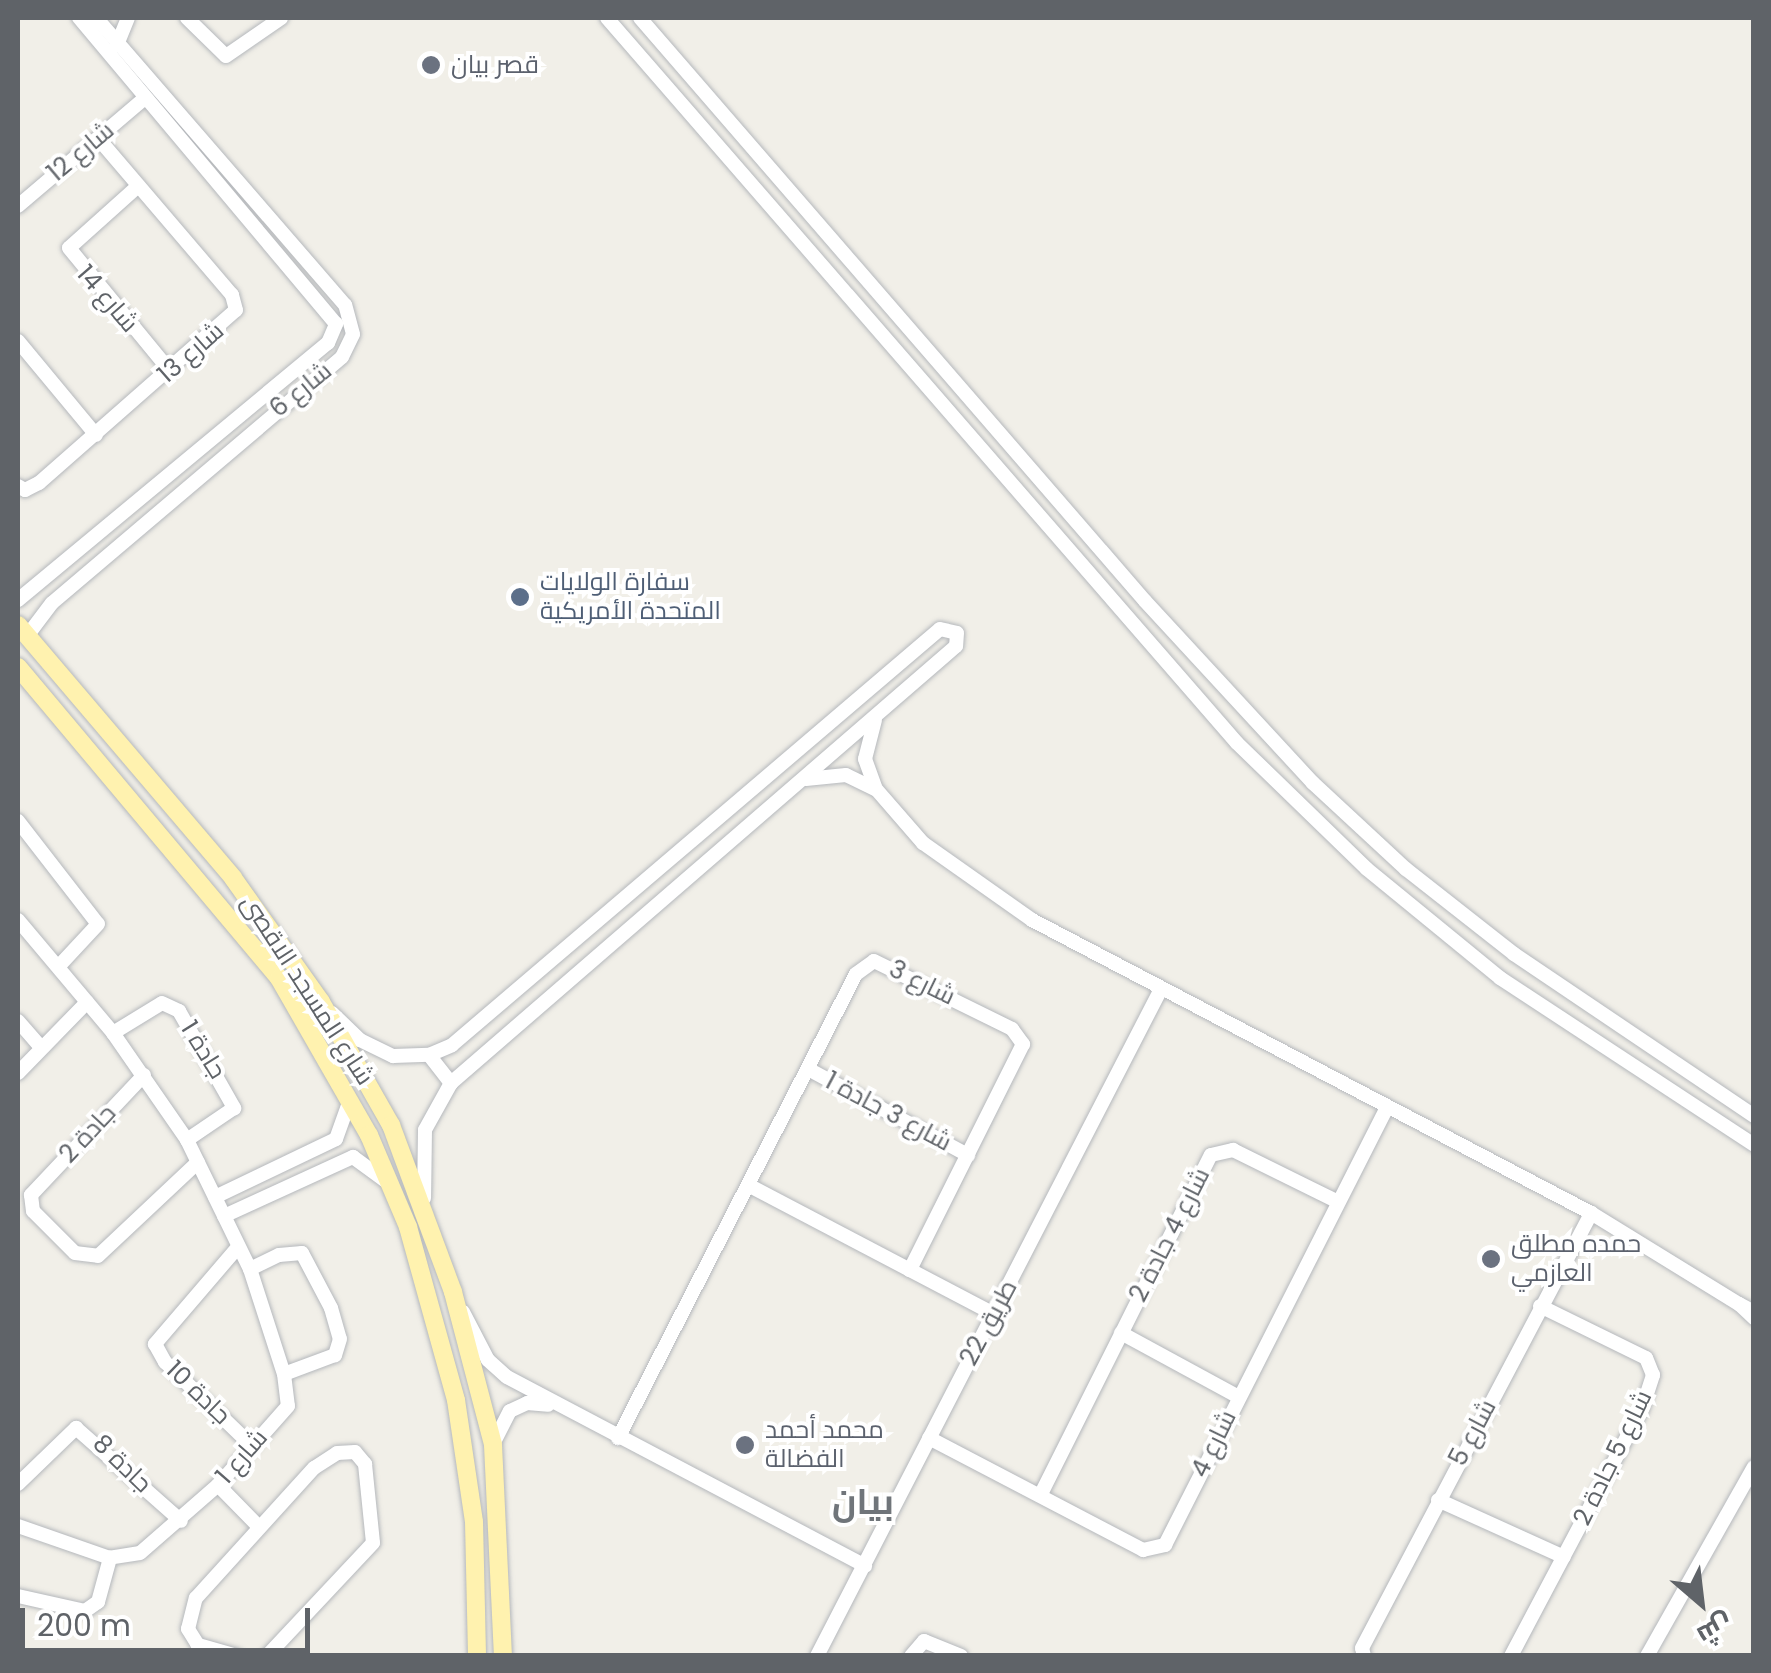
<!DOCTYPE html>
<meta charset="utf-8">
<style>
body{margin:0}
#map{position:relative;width:1771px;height:1673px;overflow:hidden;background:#f1efe8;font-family:Poppins,Cairo,sans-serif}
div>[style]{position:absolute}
.roads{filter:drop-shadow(0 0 2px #b5b8bc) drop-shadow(0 0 2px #b5b8bc)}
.minor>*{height:14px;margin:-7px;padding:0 7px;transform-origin:7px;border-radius:7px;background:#fff}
.major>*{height:18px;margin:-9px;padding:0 9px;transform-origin:9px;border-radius:9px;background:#fff2af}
.dots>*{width:28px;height:28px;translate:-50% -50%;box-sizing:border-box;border:5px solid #fff;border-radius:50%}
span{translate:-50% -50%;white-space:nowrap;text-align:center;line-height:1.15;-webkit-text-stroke:8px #fff;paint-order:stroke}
.worship-label{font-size:25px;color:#5b616d}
.left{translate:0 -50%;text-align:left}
.street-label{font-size:25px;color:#5f6368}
.service-label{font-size:25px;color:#4e5e75}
.district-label{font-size:35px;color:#70757a;font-weight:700}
.frame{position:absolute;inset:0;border:20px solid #5f6368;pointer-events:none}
.north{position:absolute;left:1651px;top:1553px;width:100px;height:100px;-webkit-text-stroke:8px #fff;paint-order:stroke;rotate:152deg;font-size:28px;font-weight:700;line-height:40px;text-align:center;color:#5f6368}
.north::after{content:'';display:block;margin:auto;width:35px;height:45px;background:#5f6368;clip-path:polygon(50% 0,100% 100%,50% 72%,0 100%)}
.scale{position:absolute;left:20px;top:1608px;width:290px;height:45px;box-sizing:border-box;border:5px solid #5f6368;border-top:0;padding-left:12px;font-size:30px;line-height:35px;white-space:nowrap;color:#5f6368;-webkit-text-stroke:8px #fff;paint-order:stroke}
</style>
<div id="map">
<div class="roads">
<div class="minor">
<i style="left:187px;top:18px;width:54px;rotate:44.3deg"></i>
<i style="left:226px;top:56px;width:67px;rotate:-34.6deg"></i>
<i style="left:607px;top:18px;width:960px;rotate:49.01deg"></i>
<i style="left:1237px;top:743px;width:181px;rotate:44.1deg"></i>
<i style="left:1367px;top:869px;width:172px;rotate:39.3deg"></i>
<i style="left:1500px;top:978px;width:304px;rotate:33.3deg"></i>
<i style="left:640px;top:18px;width:771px;rotate:49.1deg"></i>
<i style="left:1145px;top:601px;width:248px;rotate:47.3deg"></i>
<i style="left:1313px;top:783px;width:127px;rotate:42.8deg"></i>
<i style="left:1406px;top:869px;width:137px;rotate:38.2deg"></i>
<i style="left:1514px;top:954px;width:290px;rotate:34deg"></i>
<i style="left:117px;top:45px;width:29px;rotate:-68deg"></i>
<i style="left:137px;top:187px;width:91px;rotate:138.1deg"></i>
<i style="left:69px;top:248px;width:159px;rotate:50.6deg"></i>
<i style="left:18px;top:206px;width:167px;rotate:-40.4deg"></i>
<i style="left:18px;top:341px;width:122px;rotate:50.3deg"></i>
<i style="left:18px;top:486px;width:8px;rotate:30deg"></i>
<i style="left:25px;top:490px;width:16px;rotate:-27deg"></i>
<i style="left:39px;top:483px;width:262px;rotate:-41.3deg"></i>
<i style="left:236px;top:310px;width:16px;rotate:-105deg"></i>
<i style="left:232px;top:295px;width:206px;rotate:-130.5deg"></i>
<i style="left:18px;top:600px;width:403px;rotate:-39.7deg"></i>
<i style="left:328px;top:343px;width:21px;rotate:-67deg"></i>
<i style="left:336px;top:324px;width:400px;rotate:-130deg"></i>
<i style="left:27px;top:636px;width:41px;rotate:-52.9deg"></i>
<i style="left:52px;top:603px;width:380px;rotate:-40.3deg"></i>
<i style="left:342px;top:357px;width:25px;rotate:-64deg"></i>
<i style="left:353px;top:334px;width:30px;rotate:-105deg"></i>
<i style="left:345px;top:305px;width:380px;rotate:-130.9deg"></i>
<i style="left:875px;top:720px;width:40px;rotate:104.4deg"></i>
<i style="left:865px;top:759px;width:32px;rotate:70deg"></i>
<i style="left:876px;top:789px;width:72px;rotate:49deg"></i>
<i style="left:923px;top:843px;width:133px;rotate:35.2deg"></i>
<i style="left:1032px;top:920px;width:631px;rotate:27.66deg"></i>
<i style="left:1591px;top:1213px;width:174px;rotate:31.6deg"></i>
<i style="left:806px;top:779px;width:40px;rotate:-5.7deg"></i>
<i style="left:846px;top:775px;width:32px;rotate:26deg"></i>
<i style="left:18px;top:821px;width:130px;rotate:52.2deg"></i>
<i style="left:98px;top:924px;width:57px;rotate:132.9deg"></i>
<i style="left:18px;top:920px;width:148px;rotate:49.9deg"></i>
<i style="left:113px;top:1033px;width:130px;rotate:55.3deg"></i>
<i style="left:187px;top:1140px;width:144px;rotate:64deg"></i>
<i style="left:250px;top:1269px;width:110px;rotate:72.1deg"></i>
<i style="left:284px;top:1374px;width:32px;rotate:83deg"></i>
<i style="left:288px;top:1406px;width:106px;rotate:131.5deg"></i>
<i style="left:218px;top:1485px;width:103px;rotate:138.9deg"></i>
<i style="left:140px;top:1553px;width:30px;rotate:171deg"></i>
<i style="left:110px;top:1558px;width:97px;rotate:-160.8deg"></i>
<i style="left:332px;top:1013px;width:39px;rotate:44deg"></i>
<i style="left:360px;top:1040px;width:37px;rotate:26deg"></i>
<i style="left:393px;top:1056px;width:36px;rotate:-2deg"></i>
<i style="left:429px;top:1055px;width:25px;rotate:-23deg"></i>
<i style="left:452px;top:1045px;width:641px;rotate:-40.45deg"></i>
<i style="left:940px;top:629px;width:17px;rotate:13deg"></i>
<i style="left:957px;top:633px;width:13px;rotate:94deg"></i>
<i style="left:956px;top:646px;width:668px;rotate:139.13deg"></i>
<i style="left:451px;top:1083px;width:54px;rotate:119deg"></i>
<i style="left:425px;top:1130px;width:68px;rotate:90.8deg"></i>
<i style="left:18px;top:1021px;width:35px;rotate:49deg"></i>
<i style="left:113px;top:1033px;width:57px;rotate:-31.5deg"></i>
<i style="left:162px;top:1003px;width:19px;rotate:25deg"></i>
<i style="left:179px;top:1011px;width:112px;rotate:60.4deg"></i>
<i style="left:234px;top:1108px;width:57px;rotate:145.8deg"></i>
<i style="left:429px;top:1055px;width:36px;rotate:52deg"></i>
<i style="left:808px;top:1069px;width:182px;rotate:28.3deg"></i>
<i style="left:18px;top:1073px;width:99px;rotate:-45.8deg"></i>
<i style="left:144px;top:1075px;width:165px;rotate:133.3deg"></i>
<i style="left:31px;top:1195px;width:16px;rotate:83deg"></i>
<i style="left:33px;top:1211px;width:59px;rotate:45deg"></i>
<i style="left:75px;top:1253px;width:23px;rotate:7deg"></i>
<i style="left:98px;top:1256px;width:137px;rotate:-43.2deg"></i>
<i style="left:750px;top:1186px;width:276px;rotate:27.7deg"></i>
<i style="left:215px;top:1197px;width:134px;rotate:-25.6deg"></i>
<i style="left:336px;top:1139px;width:41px;rotate:-70.3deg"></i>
<i style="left:224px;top:1216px;width:142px;rotate:-24.6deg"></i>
<i style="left:353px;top:1157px;width:42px;rotate:36.3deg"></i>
<i style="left:238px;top:1247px;width:128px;rotate:130.6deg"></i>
<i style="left:155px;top:1344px;width:21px;rotate:61deg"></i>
<i style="left:165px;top:1362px;width:120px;rotate:44deg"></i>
<i style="left:250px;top:1269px;width:32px;rotate:-26deg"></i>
<i style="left:279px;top:1255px;width:23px;rotate:-5deg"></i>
<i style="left:302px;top:1253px;width:62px;rotate:62.2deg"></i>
<i style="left:331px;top:1308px;width:32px;rotate:74deg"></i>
<i style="left:340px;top:1339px;width:17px;rotate:107deg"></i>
<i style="left:335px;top:1355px;width:54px;rotate:159.6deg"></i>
<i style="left:463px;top:1312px;width:54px;rotate:62.5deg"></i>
<i style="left:488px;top:1360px;width:25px;rotate:42deg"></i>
<i style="left:507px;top:1377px;width:405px;rotate:27.8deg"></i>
<i style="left:1754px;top:1312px;width:17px;rotate:-152deg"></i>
<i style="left:1739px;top:1304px;width:21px;rotate:43deg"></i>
<i style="left:1121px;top:1333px;width:132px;rotate:28.5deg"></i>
<i style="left:618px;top:1438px;width:521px;rotate:-62.85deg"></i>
<i style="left:856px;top:974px;width:22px;rotate:-36deg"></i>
<i style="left:874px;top:961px;width:154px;rotate:26.2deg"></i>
<i style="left:1012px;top:1029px;width:19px;rotate:54deg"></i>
<i style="left:1023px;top:1044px;width:253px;rotate:116.6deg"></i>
<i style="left:929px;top:1438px;width:242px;rotate:27.6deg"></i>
<i style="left:1143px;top:1550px;width:23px;rotate:-13deg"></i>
<i style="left:1165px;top:1545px;width:490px;rotate:-63.1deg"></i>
<i style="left:493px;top:1444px;width:37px;rotate:-63deg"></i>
<i style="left:510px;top:1411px;width:19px;rotate:-25deg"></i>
<i style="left:527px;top:1403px;width:21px;rotate:5deg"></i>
<i style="left:18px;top:1484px;width:81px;rotate:-44deg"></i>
<i style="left:76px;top:1428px;width:140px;rotate:41.5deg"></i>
<i style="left:218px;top:1485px;width:59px;rotate:45.7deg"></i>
<i style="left:1041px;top:1494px;width:379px;rotate:-63.4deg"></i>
<i style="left:1211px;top:1155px;width:23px;rotate:-13deg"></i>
<i style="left:1233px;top:1150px;width:117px;rotate:26.3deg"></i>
<i style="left:1438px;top:1500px;width:138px;rotate:24.3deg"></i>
<i style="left:18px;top:1596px;width:69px;rotate:12.6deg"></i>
<i style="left:85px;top:1611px;width:16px;rotate:-35deg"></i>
<i style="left:98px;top:1602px;width:46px;rotate:-74.7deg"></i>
<i style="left:237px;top:1656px;width:41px;rotate:-164.2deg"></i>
<i style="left:198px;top:1645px;width:19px;rotate:-122deg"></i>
<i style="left:188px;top:1629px;width:32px;rotate:-76deg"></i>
<i style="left:196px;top:1598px;width:176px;rotate:-47.8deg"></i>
<i style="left:314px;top:1468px;width:27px;rotate:-33deg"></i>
<i style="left:337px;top:1453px;width:18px;rotate:-3deg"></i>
<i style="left:355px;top:1452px;width:16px;rotate:50deg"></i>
<i style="left:365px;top:1464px;width:79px;rotate:84.2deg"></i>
<i style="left:373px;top:1543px;width:155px;rotate:133.2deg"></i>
<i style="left:817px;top:1656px;width:748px;rotate:-62.72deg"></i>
<i style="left:911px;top:1656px;width:20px;rotate:-49deg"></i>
<i style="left:924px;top:1641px;width:40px;rotate:22deg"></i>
<i style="left:1364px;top:1656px;width:8px;rotate:-104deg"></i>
<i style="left:1362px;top:1648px;width:492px;rotate:-62.2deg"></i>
<i style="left:1511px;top:1656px;width:280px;rotate:-62.1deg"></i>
<i style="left:1642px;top:1409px;width:36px;rotate:-72deg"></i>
<i style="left:1653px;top:1375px;width:18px;rotate:-112deg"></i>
<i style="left:1646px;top:1358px;width:118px;rotate:-153.9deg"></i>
<i style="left:1647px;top:1656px;width:217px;rotate:-60.5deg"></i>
</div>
<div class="major">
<i style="left:18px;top:625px;width:332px;rotate:49.6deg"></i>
<i style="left:233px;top:878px;width:152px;rotate:54.6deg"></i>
<i style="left:321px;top:1002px;width:142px;rotate:60.4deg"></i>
<i style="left:391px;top:1125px;width:178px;rotate:69.6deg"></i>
<i style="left:453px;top:1292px;width:158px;rotate:75.3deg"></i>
<i style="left:493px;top:1445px;width:211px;rotate:87.3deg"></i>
<i style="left:18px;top:667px;width:406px;rotate:50deg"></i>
<i style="left:279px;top:978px;width:181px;rotate:60.2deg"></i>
<i style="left:369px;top:1135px;width:100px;rotate:67deg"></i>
<i style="left:408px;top:1227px;width:180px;rotate:74.5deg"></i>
<i style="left:456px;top:1400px;width:123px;rotate:81.6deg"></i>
<i style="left:474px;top:1522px;width:134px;rotate:88.7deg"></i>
</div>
</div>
<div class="dots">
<i style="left:431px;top:65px;background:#6b7280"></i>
<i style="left:520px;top:597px;background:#5c6f8a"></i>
<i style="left:1491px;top:1259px;background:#6b7280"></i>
<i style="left:745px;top:1445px;background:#6b7280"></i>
</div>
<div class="worship-label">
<span class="left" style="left:451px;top:65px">قصر بيان</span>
<span class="left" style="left:1511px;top:1259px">حمده مطلق<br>العازمي</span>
<span class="left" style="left:765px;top:1445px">محمد أحمد<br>الفضالة</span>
</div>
<div class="street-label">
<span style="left:81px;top:152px;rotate:-40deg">شارع 12</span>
<span style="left:107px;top:299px;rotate:49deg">شارع 14</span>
<span style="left:191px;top:353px;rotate:-41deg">شارع 13</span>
<span style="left:301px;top:390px;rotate:-39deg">شارع 6</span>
<span style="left:922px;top:983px;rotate:26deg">شارع 3</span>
<span style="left:307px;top:990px;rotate:57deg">شارع المسجد الاقصى</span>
<span style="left:203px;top:1050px;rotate:58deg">جادة 1</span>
<span style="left:888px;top:1112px;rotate:28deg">شارع 3 جادة 1</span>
<span style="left:88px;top:1134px;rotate:-47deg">جادة 2</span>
<span style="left:1170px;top:1235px;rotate:-63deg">شارع 4 جادة 2</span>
<span style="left:989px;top:1323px;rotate:-62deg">طريق 22</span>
<span style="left:198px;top:1393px;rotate:44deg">جادة 10</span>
<span style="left:1473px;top:1433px;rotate:-62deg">شارع 5</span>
<span style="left:1214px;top:1444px;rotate:-64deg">شارع 4</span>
<span style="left:242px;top:1457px;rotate:-49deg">شارع 1</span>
<span style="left:1613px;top:1458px;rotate:-64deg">شارع 5 جادة 2</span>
<span style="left:122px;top:1464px;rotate:44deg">جادة 8</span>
</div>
<div class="service-label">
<span class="left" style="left:540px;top:597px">سفارة الولايات<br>المتحدة الأمريكية</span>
</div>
<div class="district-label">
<span style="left:863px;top:1502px">بيان</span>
</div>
<div class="frame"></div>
<div class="north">ش</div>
<div class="scale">200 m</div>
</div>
